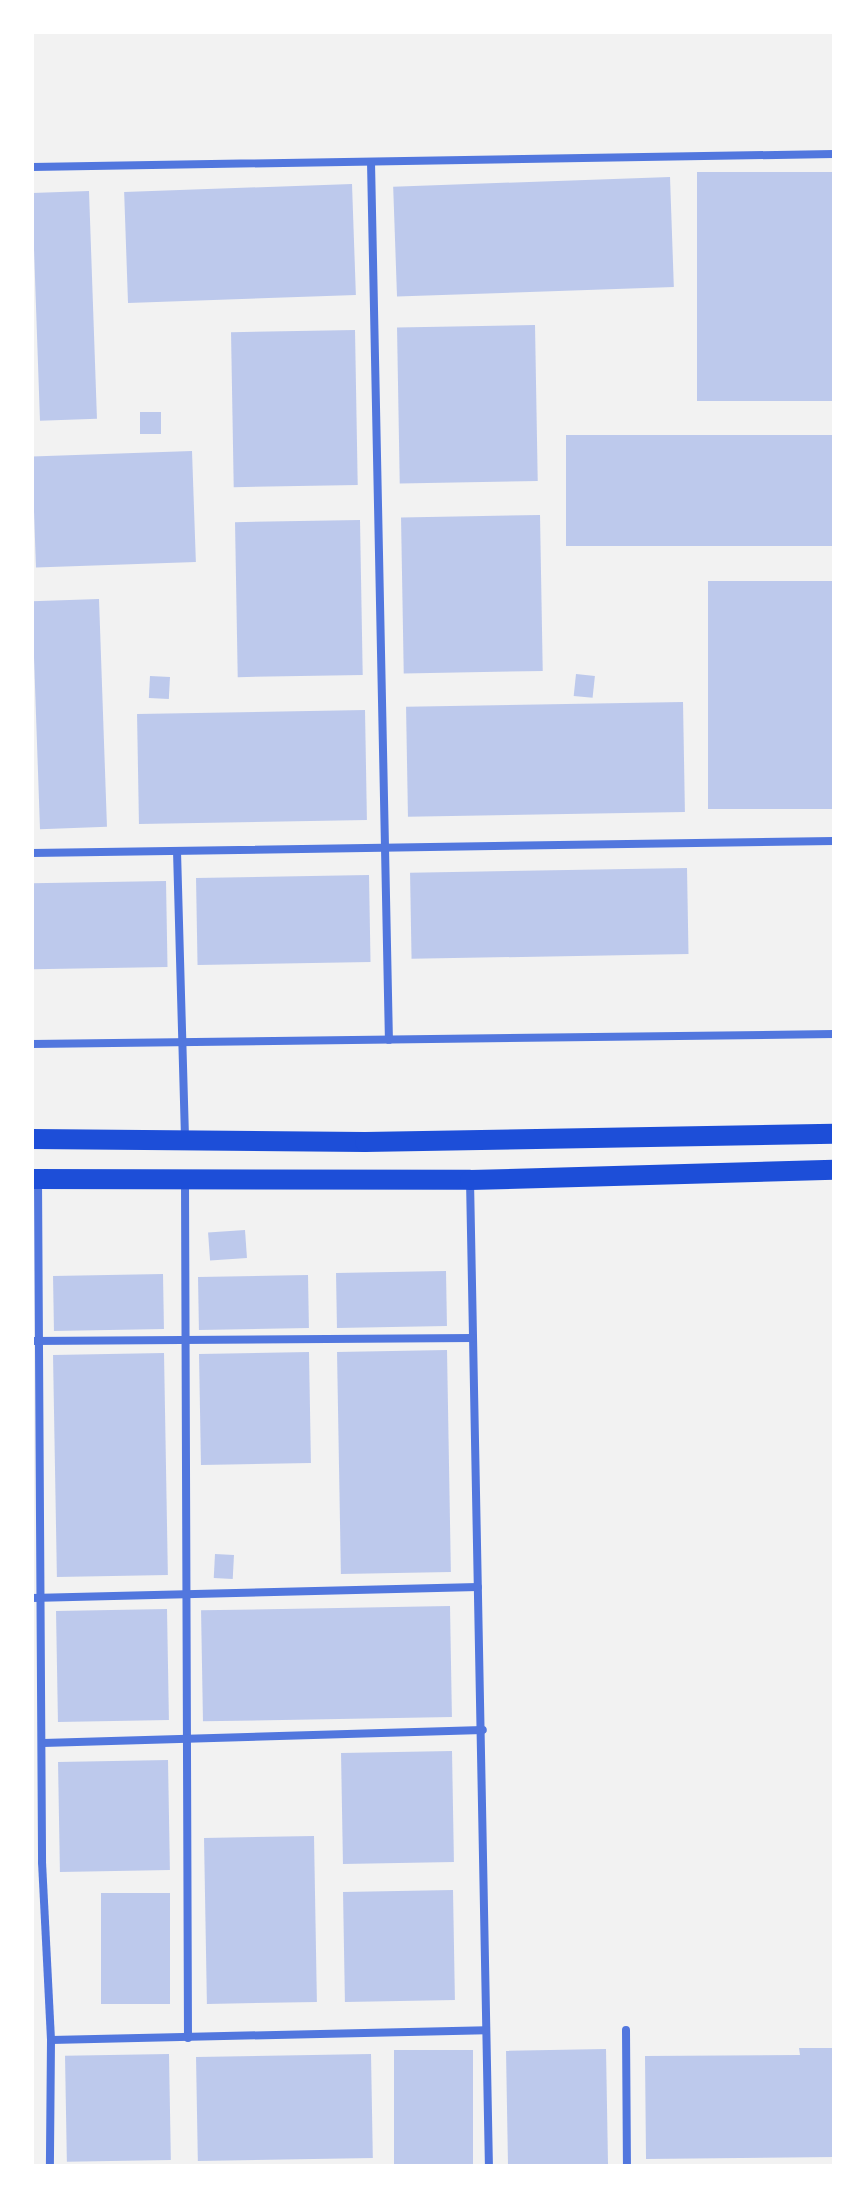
<!DOCTYPE html>
<style>
body{margin:0}
#map{position:relative;width:866px;height:2198px;overflow:hidden;background:#f2f2f2;font-family:"Sofia Sans Condensed",sans-serif}
div>[style]{position:absolute}
.building>*{inset:0;background:#bdc9ec;transform-origin:0 0}
.minor>*{height:8px;margin:-4px;padding:0 4px;transform-origin:4px;border-radius:4px;background:#5277de}
.trunk>*{height:20px;margin:-10px;padding:0 10px;transform-origin:10px;border-radius:10px;background:#1d4ed8}
span{translate:-50% -50%;white-space:nowrap;text-align:center;line-height:1.15;-webkit-text-stroke:6px #fff;paint-order:stroke}
.frame{position:absolute;inset:0;border:34px solid #fff;pointer-events:none}
</style>
<div id="map">
<div class="building">
<i style="left:834px;top:172px;width:229px;height:137px;rotate:90deg"></i>
<i style="left:670px;top:177px;width:110px;height:277px;rotate:88deg"></i>
<i style="left:352px;top:184px;width:111px;height:228px;rotate:88deg"></i>
<i style="left:89px;top:191px;width:228px;height:57px;rotate:88deg"></i>
<i style="left:535px;top:325px;width:156px;height:138px;rotate:89deg"></i>
<i style="left:355px;top:330px;width:155px;height:124px;rotate:89deg"></i>
<i style="left:140px;top:412px;width:21px;height:22px"></i>
<i style="left:834px;top:435px;width:111px;height:268px;rotate:90deg"></i>
<i style="left:192px;top:451px;width:111px;height:160px;rotate:88deg"></i>
<i style="left:540px;top:515px;width:156px;height:139px;rotate:89deg"></i>
<i style="left:360px;top:520px;width:155px;height:125px;rotate:89deg"></i>
<i style="left:834px;top:581px;width:228px;height:126px;rotate:90deg"></i>
<i style="left:99px;top:599px;width:228px;height:67px;rotate:88deg"></i>
<i style="left:576px;top:674px;width:19px;height:22px;rotate:6deg"></i>
<i style="left:150px;top:676px;width:20px;height:22px;rotate:3deg"></i>
<i style="left:683px;top:702px;width:110px;height:277px;rotate:89deg"></i>
<i style="left:365px;top:710px;width:110px;height:228px;rotate:89deg"></i>
<i style="left:687px;top:868px;width:86px;height:277px;rotate:89deg"></i>
<i style="left:369px;top:875px;width:87px;height:173px;rotate:89deg"></i>
<i style="left:166px;top:881px;width:86px;height:134px;rotate:89deg"></i>
<i style="left:245px;top:1230px;width:28px;height:37px;rotate:86deg"></i>
<i style="left:446px;top:1271px;width:55px;height:110px;rotate:89deg"></i>
<i style="left:163px;top:1274px;width:55px;height:110px;rotate:89deg"></i>
<i style="left:308px;top:1275px;width:53px;height:110px;rotate:89deg"></i>
<i style="left:447px;top:1350px;width:222px;height:110px;rotate:89deg"></i>
<i style="left:309px;top:1352px;width:111px;height:110px;rotate:89deg"></i>
<i style="left:164px;top:1353px;width:222px;height:111px;rotate:89deg"></i>
<i style="left:215px;top:1554px;width:19px;height:24px;rotate:3deg"></i>
<i style="left:450px;top:1606px;width:111px;height:249px;rotate:89deg"></i>
<i style="left:167px;top:1609px;width:111px;height:111px;rotate:89deg"></i>
<i style="left:452px;top:1751px;width:111px;height:111px;rotate:89deg"></i>
<i style="left:168px;top:1760px;width:110px;height:110px;rotate:89deg"></i>
<i style="left:314px;top:1836px;width:166px;height:110px;rotate:89deg"></i>
<i style="left:453px;top:1890px;width:110px;height:110px;rotate:89deg"></i>
<i style="left:101px;top:1893px;width:69px;height:111px"></i>
<i style="clip-path:polygon(799px 2048px,834px 2048px,834px 2157px,646px 2159px,645px 2056px,800px 2055px)"></i>
<i style="left:606px;top:2049px;width:117px;height:100px;rotate:89deg"></i>
<i style="left:473px;top:2050px;width:115px;height:79px;rotate:90deg"></i>
<i style="left:169px;top:2054px;width:106px;height:104px;rotate:89deg"></i>
<i style="left:371px;top:2054px;width:104px;height:175px;rotate:89deg"></i>
</div>
<div class="minor">
<i style="left:371px;top:162px;width:878px;rotate:88.83deg"></i>
<i style="left:32px;top:167px;width:802px;rotate:-0.93deg"></i>
<i style="left:177px;top:851px;width:289px;rotate:88.4deg"></i>
<i style="left:32px;top:853px;width:802px;rotate:-0.86deg"></i>
<i style="left:32px;top:1044px;width:802px;rotate:-0.71deg"></i>
<i style="left:38px;top:1180px;width:682px;rotate:89.66deg"></i>
<i style="left:42px;top:1862px;width:178px;rotate:87.1deg"></i>
<i style="left:51px;top:2040px;width:126px;rotate:90.5deg"></i>
<i style="left:470px;top:1180px;width:986px;rotate:88.9deg"></i>
<i style="left:185px;top:1181px;width:857px;rotate:89.8deg"></i>
<i style="left:32px;top:1341px;width:441px;rotate:-0.4deg"></i>
<i style="left:32px;top:1598px;width:446px;rotate:-1.4deg"></i>
<i style="left:43px;top:1743px;width:440px;rotate:-1.7deg"></i>
<i style="left:626px;top:2030px;width:136px;rotate:89.6deg"></i>
<i style="left:51px;top:2040px;width:435px;rotate:-1.3deg"></i>
</div>
<div class="trunk">
<i style="left:32px;top:1139px;width:333px;rotate:0.5deg"></i>
<i style="left:365px;top:1142px;width:469px;rotate:-1deg"></i>
<i style="left:32px;top:1179px;width:438px;rotate:0.1deg"></i>
<i style="left:470px;top:1180px;width:364px;rotate:-1.6deg"></i>
</div>
<div class="frame"></div>
</div>
